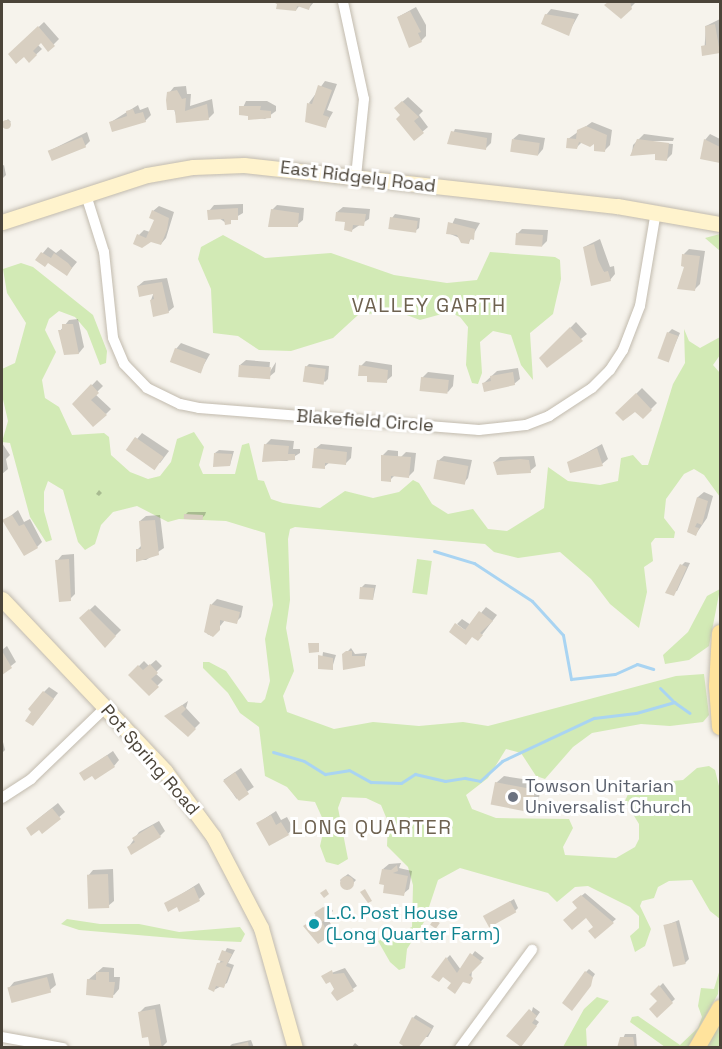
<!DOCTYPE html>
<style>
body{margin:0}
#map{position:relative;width:722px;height:1049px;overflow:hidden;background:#f6f3ec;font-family:"Space Grotesk",sans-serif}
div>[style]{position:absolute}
.green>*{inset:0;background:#d2eab5;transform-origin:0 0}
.shadow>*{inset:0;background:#0003;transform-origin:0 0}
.stream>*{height:3px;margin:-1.5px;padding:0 1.5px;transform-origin:1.5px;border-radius:1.5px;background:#a9d4f2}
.building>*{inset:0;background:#d8cfc1;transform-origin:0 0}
.round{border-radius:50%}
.roads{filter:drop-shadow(0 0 2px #c2bbae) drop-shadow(0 0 2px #c2bbae)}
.street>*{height:10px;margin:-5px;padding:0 5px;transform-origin:5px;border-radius:5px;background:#fff}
.secondary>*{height:15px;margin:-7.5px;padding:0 7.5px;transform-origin:7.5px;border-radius:7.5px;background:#fff3cd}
.primary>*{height:16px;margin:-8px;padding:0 8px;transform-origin:8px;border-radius:8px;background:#ffe39c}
.dots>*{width:16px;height:16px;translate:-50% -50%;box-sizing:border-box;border:3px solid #fff;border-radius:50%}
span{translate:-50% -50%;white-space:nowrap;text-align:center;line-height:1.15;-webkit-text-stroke:6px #fff;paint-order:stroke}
.street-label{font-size:18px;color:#4b4439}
.worship-label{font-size:18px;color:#5b616d}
.left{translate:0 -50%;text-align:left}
.culture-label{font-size:18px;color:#0d838f}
.neighbourhood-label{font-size:20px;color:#6e6250;letter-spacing:1.5px}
.frame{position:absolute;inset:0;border:3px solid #4b4439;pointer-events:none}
</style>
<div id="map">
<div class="green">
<i style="clip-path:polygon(720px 234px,720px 251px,705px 238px)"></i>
<i style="clip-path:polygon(223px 235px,265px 258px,331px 253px,394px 275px,447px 283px,477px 280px,490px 252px,555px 257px,560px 260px,561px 279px,553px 314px,530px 333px,533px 380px,521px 365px,511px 335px,493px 331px,480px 342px,482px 373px,478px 384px,472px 383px,466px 365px,468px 327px,460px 317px,449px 312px,420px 320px,396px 311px,358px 315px,333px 338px,291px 351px,259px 350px,238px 336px,213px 333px,211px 289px,198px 259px,201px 247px)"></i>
<i style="clip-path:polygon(21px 263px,33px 267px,93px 315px,107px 351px,106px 363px,100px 365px,87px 331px,75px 317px,59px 311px,49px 319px,45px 330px,56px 352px,42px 380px,45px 398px,59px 407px,72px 435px,104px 433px,109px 437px,111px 455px,130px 472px,148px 479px,160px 476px,171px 462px,177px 439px,194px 432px,204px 447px,199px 465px,203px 474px,235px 474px,242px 445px,249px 443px,258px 480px,264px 481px,271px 499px,283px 503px,320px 508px,345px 491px,373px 498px,399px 492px,413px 480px,419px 483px,432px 504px,448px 514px,473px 509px,488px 529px,507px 531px,544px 508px,548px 467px,568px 481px,600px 485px,618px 481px,621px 458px,633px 455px,642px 465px,648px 465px,673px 384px,685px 363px,684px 329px,689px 341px,700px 348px,720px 337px,720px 355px,713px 365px,720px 373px,720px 497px,704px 475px,694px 469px,684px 474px,666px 499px,664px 518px,675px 532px,674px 538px,655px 538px,651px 543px,653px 561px,644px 567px,647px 592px,639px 628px,610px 604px,591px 579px,560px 552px,518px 558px,494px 552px,485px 544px,295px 527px,290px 529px,288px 539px,290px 600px,286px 628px,294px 671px,283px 696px,287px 712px,334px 729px,373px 722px,419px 726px,463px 722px,488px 726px,676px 676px,704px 674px,709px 715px,703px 722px,670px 726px,641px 724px,592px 733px,573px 747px,545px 779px,536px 776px,521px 753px,506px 749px,488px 778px,466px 795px,472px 809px,496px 818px,569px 819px,573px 828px,563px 847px,565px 855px,616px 858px,635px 847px,639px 839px,639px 824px,625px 801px,632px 785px,683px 780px,697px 768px,709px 766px,715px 770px,720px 790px,720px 919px,710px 911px,692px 880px,669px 881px,658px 887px,654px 898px,642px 901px,640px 906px,651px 929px,645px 946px,635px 952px,630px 936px,639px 928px,639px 916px,630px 907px,588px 886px,575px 887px,557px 902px,548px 893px,460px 868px,438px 880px,424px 922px,407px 949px,405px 968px,399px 970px,390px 962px,378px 941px,412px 927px,413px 885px,408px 867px,387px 846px,388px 822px,381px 805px,366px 798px,342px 797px,338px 808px,348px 859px,338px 865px,326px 862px,320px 846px,325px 824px,315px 802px,298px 800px,287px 787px,265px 776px,259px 727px,240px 713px,228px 693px,203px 668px,203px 662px,209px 662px,226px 671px,248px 702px,261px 703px,265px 699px,270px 681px,265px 639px,273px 605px,265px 533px,226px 521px,179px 519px,168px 522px,137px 506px,113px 512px,101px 525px,95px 544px,85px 550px,78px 542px,63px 490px,48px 481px,44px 492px,44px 511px,52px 540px,46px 542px,30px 517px,10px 443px,2px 442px,8px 421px,2px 395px,2px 369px,15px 363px,26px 323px,7px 293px,3px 269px)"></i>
<i style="left:417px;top:559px;width:15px;height:34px;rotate:8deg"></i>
<i style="clip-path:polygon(720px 589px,709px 646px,689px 660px,665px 664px,663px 655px,688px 632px,707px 596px)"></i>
<i style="clip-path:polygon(67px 919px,100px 924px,139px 924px,179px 932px,240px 927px,245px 934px,241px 942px,196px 940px,79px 930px,61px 924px)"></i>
<i style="clip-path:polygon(720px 969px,718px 994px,688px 1047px,665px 1047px,630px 1022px,632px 1017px,638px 1016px,680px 1045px,698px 1028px,702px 1017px,698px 1006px,701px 988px,714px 989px)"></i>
<i style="clip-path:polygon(597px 997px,609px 1001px,586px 1029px,587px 1047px,563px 1047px,584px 1009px)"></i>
<i style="clip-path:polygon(720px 1021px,720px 1047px,704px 1048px)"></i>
</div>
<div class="shadow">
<i style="clip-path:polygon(273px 2px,314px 2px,309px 8px,301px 4px,296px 10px)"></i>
<i style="clip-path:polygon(610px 2px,636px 2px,621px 17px,606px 5px)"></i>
<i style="clip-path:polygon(416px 7px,426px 25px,426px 36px,421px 41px,398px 17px)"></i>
<i style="clip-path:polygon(551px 9px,579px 14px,568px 34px,546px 15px)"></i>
<i style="clip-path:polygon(720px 19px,720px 52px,704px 55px,706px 26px)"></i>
<i style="clip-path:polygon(44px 22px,59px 39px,48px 50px,42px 41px,38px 45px,42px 49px,29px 61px,24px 55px,10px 54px)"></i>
<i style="clip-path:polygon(325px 81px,337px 84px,327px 110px,333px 112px,325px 126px,309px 103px)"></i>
<i style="clip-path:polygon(186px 86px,187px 94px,191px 94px,190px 106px,212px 99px,214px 113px,208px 119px,178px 122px,169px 93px,174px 87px)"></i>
<i style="clip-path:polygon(408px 97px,423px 111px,419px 115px,428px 127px,414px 139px,398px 119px,402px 115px,401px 103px)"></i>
<i style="clip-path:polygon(246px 101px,267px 101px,276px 106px,276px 111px,265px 119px,240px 114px)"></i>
<i style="clip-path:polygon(138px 105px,140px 110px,148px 107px,151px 115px,145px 121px,111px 122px)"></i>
<i style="left:8px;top:119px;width:4px;height:6px;rotate:45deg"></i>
<i style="clip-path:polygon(592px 122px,612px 130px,610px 145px,604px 151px,597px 143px,582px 142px,576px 148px,568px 139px)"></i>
<i style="clip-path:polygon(455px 129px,492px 133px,491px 143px,485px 149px,449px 143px)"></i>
<i style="clip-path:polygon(87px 132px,90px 141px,85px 146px,49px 151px)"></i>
<i style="clip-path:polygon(519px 134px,545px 138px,543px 149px,538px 155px,513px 139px)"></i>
<i style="clip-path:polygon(644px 134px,674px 138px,673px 141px,638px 141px,673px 144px,672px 154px,666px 160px,657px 153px,632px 154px,633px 145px)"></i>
<i style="clip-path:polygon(710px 134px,720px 139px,720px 161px,702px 158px,705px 140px)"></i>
<i style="clip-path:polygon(4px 165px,6px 175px,2px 179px,2px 166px)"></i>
<i style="clip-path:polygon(243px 204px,243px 213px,226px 223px,209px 211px,214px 205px)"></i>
<i style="clip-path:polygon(277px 205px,304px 208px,303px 220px,297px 225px,272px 210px)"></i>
<i style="clip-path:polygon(159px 206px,174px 212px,166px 238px,161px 244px,151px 240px,142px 246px,139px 235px,144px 230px,150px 232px,156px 219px,153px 211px)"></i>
<i style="clip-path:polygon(343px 207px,370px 209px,369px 219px,352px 230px,337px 212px)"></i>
<i style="clip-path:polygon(395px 214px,420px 218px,419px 228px,415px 231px,392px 218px)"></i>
<i style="clip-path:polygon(455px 218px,480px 223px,469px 242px,448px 233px)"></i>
<i style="clip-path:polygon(522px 229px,548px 230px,547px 241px,542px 246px,517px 234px)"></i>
<i style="clip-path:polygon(600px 239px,610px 267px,614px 266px,615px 274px,610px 280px,584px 247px)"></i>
<i style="clip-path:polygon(48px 247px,56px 253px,61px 249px,77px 262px,67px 274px,48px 261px,37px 260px)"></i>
<i style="clip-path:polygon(689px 249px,705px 251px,700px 284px,694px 290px,684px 254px)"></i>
<i style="clip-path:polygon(167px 278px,174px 307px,168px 312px,151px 300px,154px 292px,138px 286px,144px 281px)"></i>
<i style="clip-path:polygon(78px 319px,84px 347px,79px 353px,65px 354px,60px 331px,69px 320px)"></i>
<i style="clip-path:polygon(576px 322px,587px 334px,548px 366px,541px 358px)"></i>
<i style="clip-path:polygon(672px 329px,680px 333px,668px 360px,668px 333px)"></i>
<i style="clip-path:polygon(181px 343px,210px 354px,199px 373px,176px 349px)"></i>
<i style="clip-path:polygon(246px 360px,270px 362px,269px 373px,276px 362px,275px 372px,269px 377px,240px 365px)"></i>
<i style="clip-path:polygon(366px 361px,392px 365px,392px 376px,386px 381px,369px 375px,361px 366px)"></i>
<i style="clip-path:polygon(309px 364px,329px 366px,328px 379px,325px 382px,306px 367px)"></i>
<i style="clip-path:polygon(518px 368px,520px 379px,514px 384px,484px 383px,497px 371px)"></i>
<i style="clip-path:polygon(428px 372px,454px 375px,453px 386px,448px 392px,422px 378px)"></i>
<i style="clip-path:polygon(97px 380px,103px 386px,95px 394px,111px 409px,106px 414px,74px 404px)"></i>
<i style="clip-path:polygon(642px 388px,657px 403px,643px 417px,635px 410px,617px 413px)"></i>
<i style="clip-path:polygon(142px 433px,169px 451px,160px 463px,128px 450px)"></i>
<i style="clip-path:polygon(271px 439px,294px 441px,293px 449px,300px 449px,300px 453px,287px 461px,265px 461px,266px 444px)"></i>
<i style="clip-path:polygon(2px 443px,10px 455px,6px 459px,8px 469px,2px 474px)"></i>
<i style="clip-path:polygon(321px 444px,352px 447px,351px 458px,346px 463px,330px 462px,324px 467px,315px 449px)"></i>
<i style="clip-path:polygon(602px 444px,608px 459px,602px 464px,568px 463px)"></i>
<i style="clip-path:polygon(219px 450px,234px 451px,230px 465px,215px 453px)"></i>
<i style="clip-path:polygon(388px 450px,398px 451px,398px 460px,406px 452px,416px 453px,414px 471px,409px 476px,395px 475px,390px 480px,383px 455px)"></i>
<i style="clip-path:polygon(444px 456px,472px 460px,468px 478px,463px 484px,438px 461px)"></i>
<i style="clip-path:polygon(534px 456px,536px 466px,530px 471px,494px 462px,500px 457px)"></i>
<i style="clip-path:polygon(99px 490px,102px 493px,99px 496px,96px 494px)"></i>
<i style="clip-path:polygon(704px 492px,713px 496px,707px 518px,696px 534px,689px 531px,698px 497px)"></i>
<i style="clip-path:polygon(18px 510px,24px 522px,30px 519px,42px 542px,37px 547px,4px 521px)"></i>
<i style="clip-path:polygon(188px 512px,206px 512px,205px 515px,202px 518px,185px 515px)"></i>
<i style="clip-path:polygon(160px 515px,164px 548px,146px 560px,138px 560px,137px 550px,142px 545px,140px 521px,146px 516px)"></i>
<i style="clip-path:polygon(74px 554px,75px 594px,70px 599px,57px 561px,62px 555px)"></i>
<i style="clip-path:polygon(685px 562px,690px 563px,677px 591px,667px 593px,677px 570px)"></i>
<i style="clip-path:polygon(365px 584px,376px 585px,373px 599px,361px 588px)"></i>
<i style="clip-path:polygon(217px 599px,243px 606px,241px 617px,236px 622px,225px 620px,212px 636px,207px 634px,212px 604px)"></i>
<i style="clip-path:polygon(95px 605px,121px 630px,105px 646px,81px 618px)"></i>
<i style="clip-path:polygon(486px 607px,497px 615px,478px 640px,457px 624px,462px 619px,471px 625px)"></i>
<i style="clip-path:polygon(7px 646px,16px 662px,2px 673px,2px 650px)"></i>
<i style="clip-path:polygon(351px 648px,355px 654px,367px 653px,364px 665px,344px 655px)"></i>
<i style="clip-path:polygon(323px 652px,336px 655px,332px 668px,321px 668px)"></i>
<i style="clip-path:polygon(156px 660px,162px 666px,155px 673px,163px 680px,149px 694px,130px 675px,144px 661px,149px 666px)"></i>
<i style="clip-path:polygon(49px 687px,58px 693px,38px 719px,44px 692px)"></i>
<i style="clip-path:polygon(188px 701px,186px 708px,200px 723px,188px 735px,167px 716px)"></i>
<i style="clip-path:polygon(2px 738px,5px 750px,2px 753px)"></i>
<i style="clip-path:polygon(113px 751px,119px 760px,114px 766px,81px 773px)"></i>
<i style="left:241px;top:768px;width:23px;height:21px;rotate:56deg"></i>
<i style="clip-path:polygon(504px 776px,542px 782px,538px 803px,531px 811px,496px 783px)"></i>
<i style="clip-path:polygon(58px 803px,65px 812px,42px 832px,33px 823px)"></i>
<i style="clip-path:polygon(276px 811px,281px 820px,287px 817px,293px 828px,288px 834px,258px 823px)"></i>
<i style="clip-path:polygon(159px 821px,165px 831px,160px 836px,128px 848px,139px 832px)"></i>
<i style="clip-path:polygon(401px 863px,399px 868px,412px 871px,409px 889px,403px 894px,383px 869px,389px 864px)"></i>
<i style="clip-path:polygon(113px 869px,114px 901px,108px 906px,88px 876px,93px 870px)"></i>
<i style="clip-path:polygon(348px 874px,356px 880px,347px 890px,340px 880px)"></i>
<i style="clip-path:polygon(199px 883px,205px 894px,199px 899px,180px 910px,178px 905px,166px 904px)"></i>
<i style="clip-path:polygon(585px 893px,616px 919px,595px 937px,595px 926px,574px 902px)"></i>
<i style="clip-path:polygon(514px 899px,518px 908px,515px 911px,484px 917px)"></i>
<i style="clip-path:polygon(328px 903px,333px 911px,327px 917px,334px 930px,329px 935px,305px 926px)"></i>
<i style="clip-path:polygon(679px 920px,689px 959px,685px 963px,664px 926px)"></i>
<i style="clip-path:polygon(227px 948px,235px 950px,228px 963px,234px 965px,227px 983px,214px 990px,219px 964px)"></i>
<i style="clip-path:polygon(475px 951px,484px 958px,472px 971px,471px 981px,453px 983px,447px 958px,450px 955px,461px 970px)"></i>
<i style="clip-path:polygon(103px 967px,114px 968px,114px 977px,120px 977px,119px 989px,114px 995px,88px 993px,88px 980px)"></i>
<i style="clip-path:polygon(345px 968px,357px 986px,338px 999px,331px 980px,323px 976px)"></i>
<i style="clip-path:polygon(589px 969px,595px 974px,575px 1006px,586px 972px)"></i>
<i style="clip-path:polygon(53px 973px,56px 985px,50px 990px,9px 988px,14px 982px)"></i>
<i style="clip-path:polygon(663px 983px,675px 999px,657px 1016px,659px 1001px,652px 994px)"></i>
<i style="clip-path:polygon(160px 1004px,167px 1042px,161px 1048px,140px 1012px,145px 1007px)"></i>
<i style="clip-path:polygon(533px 1007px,540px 1012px,535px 1019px,539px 1022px,524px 1042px)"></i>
<i style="clip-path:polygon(416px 1015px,434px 1026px,428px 1037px,424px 1037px,413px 1018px)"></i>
<i style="clip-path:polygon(625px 1034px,636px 1034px,637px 1048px,619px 1048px)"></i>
<i style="clip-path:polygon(251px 1040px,254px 1048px,229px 1047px,232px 1044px)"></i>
<i style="clip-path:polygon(355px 1043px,361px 1048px,351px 1048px)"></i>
</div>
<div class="stream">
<i style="left:434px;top:551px;width:42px;rotate:16.7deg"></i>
<i style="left:474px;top:563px;width:69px;rotate:33.2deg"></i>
<i style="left:532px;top:601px;width:46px;rotate:47.6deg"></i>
<i style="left:563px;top:635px;width:45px;rotate:79.7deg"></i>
<i style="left:571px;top:679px;width:44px;rotate:-6.5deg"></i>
<i style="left:615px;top:674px;width:24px;rotate:-24deg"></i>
<i style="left:637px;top:664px;width:17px;rotate:17deg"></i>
<i style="left:660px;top:688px;width:18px;rotate:45deg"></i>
<i style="left:273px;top:752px;width:32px;rotate:16deg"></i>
<i style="left:304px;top:761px;width:25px;rotate:32deg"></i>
<i style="left:325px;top:774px;width:24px;rotate:-9deg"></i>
<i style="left:349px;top:770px;width:25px;rotate:29deg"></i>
<i style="left:371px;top:782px;width:30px;rotate:2deg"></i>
<i style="left:401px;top:783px;width:17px;rotate:-33deg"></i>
<i style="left:415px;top:774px;width:31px;rotate:13deg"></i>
<i style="left:445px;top:781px;width:20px;rotate:-9deg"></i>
<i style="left:465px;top:778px;width:15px;rotate:11deg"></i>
<i style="left:480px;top:781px;width:30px;rotate:-42deg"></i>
<i style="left:502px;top:761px;width:102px;rotate:-25.1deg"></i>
<i style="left:594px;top:718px;width:42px;rotate:-6.8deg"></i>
<i style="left:636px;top:713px;width:40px;rotate:-16deg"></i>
<i style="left:674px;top:702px;width:19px;rotate:35deg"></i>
</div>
<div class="building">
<i style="clip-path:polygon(273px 2px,311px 2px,309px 10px,297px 6px,296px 11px,276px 9px,277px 4px)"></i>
<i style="clip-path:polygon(608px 2px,630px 2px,632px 9px,621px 19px,604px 5px)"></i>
<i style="clip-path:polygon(410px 11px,421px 32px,418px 33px,422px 42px,409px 48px,397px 17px)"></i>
<i style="clip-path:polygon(545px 14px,575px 19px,569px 36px,541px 24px)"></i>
<i style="clip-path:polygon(715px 24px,720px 53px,702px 56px,701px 46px,706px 45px,705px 26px)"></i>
<i style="clip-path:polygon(38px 26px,55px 46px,48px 52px,41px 43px,33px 51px,37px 55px,29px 63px,24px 57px,16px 64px,8px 54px)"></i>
<i style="clip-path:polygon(318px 85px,332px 90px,323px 115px,329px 117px,326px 128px,305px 122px,307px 103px,312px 104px)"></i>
<i style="clip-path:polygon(177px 90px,182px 99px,186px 98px,185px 111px,207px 104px,209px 120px,176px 123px,175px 110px,167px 110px,166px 100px,167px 92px)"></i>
<i style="clip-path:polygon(402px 101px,419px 117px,414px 121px,424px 133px,414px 141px,396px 119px,400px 115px,394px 108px)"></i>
<i style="clip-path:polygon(239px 106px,261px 106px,260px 110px,271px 111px,271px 118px,248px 120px,248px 116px,239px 115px)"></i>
<i style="clip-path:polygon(133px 109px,135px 114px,143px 112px,146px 122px,112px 132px,109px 122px,127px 116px,126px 111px)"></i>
<i class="round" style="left:1.5px;top:119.5px;width:9px;height:9px"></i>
<i style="clip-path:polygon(586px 126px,607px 135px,605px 152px,594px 151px,594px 144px,590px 147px,579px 142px,577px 149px,566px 148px,567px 138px,576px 139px,577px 130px)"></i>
<i style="clip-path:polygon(451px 131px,487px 138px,486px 150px,447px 144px)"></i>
<i style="left:82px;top:137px;width:11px;height:37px;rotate:68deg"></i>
<i style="left:512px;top:139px;width:28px;height:13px;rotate:8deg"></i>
<i style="clip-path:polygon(637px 139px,669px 143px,667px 161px,655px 160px,655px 154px,630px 156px)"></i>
<i style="clip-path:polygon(704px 139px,720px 147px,720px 163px,700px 159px)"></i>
<i style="clip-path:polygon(238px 208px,238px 220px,231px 220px,231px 224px,225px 225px,224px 219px,208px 220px,207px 210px)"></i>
<i style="clip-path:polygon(271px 209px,299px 213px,298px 227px,268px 227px)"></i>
<i style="clip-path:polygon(152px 210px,169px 218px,167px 230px,161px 245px,151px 242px,142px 248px,133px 244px,137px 234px,146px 238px,154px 220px,149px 218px)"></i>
<i style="clip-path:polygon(336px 212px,366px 214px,364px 226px,353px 225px,352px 232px,344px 230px,345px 222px,335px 221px)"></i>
<i style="left:390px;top:217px;width:28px;height:12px;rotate:8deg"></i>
<i style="clip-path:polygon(448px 222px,475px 229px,474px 240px,470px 239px,469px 244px,461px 243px,457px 235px,446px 234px)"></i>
<i style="left:516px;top:233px;width:27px;height:12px;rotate:4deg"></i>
<i style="clip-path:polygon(594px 244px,598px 260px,604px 272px,608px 271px,611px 281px,591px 286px,583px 247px)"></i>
<i style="clip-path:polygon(41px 252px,51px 258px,54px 253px,68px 263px,72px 268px,67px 276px,48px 263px,45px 267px,35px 260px)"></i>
<i style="clip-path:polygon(682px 254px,700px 256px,695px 291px,677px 289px,684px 267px,681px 266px)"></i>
<i style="clip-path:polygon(162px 282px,169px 313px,153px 317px,150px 300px,154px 299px,153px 294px,139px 297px,137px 286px)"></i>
<i style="clip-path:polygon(62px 324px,73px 324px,79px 354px,64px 355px,58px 330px,62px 330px)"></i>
<i style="clip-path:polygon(570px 327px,583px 341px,547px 368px,539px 358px)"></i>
<i style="left:667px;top:332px;width:12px;height:28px;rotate:20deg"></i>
<i style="left:175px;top:348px;width:33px;height:15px;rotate:20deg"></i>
<i style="left:239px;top:365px;width:32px;height:12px;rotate:4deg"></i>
<i style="clip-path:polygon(359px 365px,388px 370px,387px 383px,367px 382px,367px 376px,358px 376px)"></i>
<i style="left:305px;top:366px;width:21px;height:16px;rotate:8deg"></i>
<i style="clip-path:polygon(513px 372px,515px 385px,484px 392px,482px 383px,491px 381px,490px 376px)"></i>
<i style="left:421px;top:377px;width:28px;height:14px;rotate:6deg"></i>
<i style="clip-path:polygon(91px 384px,99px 393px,91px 400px,107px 415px,93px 427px,72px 404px)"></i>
<i style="clip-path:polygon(636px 393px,652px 410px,643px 419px,635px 412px,623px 421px,615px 413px)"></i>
<i style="left:135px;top:437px;width:35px;height:16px;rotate:35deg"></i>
<i style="clip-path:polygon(264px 444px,289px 446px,288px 454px,295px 454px,295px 460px,262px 462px)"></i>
<i style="clip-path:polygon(314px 448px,347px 452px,346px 465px,325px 463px,325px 469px,312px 468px)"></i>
<i style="clip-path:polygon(597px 448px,603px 466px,570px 473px,567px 462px)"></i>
<i style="clip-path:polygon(214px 453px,232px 454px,230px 466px,213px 467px)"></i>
<i style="clip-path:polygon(381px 455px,411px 457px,409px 478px,391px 476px,391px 482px,381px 481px)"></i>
<i style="clip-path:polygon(520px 459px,529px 460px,531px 473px,497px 475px,493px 462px)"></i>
<i style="left:437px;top:460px;width:32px;height:19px;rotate:11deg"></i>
<i style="clip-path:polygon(697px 497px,708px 501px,702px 525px,697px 523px,695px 527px,699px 528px,696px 536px,687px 532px)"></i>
<i style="left:184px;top:514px;width:19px;height:5px;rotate:3deg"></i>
<i style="clip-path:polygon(12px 515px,19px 526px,24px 524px,38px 548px,24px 556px,2px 520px)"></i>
<i style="clip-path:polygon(155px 520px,159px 555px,136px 562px,136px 549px,141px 549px,139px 521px)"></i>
<i style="clip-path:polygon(69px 559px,71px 601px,59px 602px,55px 560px)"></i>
<i style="clip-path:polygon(680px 564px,687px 567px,674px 596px,665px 593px)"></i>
<i style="left:360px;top:587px;width:14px;height:12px;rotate:4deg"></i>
<i style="clip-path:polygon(210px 604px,240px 612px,237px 624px,220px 620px,220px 630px,213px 637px,204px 632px)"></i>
<i style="clip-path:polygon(89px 609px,116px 636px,105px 648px,79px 618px)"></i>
<i style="clip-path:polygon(479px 611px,493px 621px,480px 633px,483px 635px,478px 641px,472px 637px,466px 645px,449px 632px,455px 623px,465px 630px)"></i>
<i style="clip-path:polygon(308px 643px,319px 643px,319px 652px,309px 653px)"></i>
<i style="clip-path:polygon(2px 651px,12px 668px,2px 675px)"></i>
<i style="clip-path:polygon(346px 651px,352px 651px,352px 656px,365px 656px,365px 666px,343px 670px,342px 654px)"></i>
<i style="clip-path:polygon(318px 655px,333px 658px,333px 670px,318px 669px)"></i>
<i style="clip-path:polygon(150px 664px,158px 673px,151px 679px,159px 687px,149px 696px,128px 675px,138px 665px,143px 670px)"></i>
<i style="clip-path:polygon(43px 691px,54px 699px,33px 726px,25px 721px,31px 712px,28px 709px)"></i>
<i style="clip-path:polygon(182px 705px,186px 709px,181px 714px,196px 729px,188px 737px,164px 716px)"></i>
<i style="clip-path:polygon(107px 755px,115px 767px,95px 780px,92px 776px,84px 781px,79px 773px)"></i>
<i style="clip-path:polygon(235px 772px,249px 794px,239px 801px,223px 781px)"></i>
<i style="left:495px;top:782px;width:41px;height:23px;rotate:11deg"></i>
<i style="clip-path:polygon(52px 808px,61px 819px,42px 834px,39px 830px,31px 836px,26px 828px)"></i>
<i style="clip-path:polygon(271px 815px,276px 825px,281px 822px,289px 835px,269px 846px,256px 823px)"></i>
<i style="clip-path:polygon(153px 825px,161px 837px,131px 855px,127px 847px,135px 842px,132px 838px)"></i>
<i style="clip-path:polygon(397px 865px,398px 871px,393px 873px,408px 876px,404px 896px,383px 893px,384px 885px,379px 884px,382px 869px,391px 870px)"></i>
<i style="left:108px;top:874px;width:34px;height:21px;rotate:88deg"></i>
<i class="round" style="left:340px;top:876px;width:14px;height:14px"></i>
<i style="clip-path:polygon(194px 887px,200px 901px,179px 912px,177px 907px,168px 912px,164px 903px)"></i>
<i style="clip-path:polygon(326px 889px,329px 894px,324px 898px,320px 893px)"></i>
<i style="clip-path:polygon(365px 889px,372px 901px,368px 903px,360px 892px)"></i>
<i style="clip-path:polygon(581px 895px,614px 923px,595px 939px,588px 931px,593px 927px,586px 918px,572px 930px,563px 920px,577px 908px,572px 902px)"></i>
<i style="left:510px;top:901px;width:13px;height:31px;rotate:61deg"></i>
<i style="clip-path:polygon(323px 907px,329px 918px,322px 922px,330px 936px,318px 944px,303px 926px,317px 917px,314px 913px)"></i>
<i style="left:434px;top:919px;width:7px;height:7px;rotate:34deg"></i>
<i style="left:676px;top:922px;width:43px;height:13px;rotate:77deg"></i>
<i style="clip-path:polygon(222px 950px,232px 954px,226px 966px,231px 968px,224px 988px,216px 986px,214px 992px,208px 989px,217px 963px,224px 962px,218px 960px)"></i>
<i style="clip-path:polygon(470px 953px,482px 962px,469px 975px,473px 978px,470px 984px,463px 982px,455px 994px,447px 988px,451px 983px,443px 977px,439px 982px,431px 977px,446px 957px,457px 973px)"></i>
<i style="clip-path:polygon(332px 970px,333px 974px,344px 973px,354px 991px,337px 1001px,331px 993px,334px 989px,330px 982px,326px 984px,321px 976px)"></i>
<i style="clip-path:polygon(585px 971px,593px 977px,591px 986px,572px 1011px,562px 1003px)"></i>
<i style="clip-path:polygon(96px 972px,109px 972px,109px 982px,115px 982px,113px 998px,86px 995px,87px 979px,96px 980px)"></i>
<i style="left:47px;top:977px;width:16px;height:41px;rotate:75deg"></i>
<i style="clip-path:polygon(659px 985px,673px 1003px,657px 1018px,649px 1009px,657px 1001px,650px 994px)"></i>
<i style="clip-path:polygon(155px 1009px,162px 1048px,150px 1048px,148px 1037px,142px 1038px,138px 1012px)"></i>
<i style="clip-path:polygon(529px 1009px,537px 1016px,532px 1023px,537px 1026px,521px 1047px,506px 1036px)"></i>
<i style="clip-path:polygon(412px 1017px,432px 1029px,418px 1048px,406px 1048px,399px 1043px)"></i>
<i style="clip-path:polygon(620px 1037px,633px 1037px,635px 1048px,617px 1048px)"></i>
<i style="clip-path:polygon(248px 1042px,249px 1048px,229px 1048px,229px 1047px)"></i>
</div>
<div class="roads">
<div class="street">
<i style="left:343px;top:2px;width:99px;rotate:77.8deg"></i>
<i style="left:364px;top:99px;width:77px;rotate:95.9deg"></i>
<i style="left:86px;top:195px;width:60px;rotate:72.5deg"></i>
<i style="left:104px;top:252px;width:86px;rotate:84deg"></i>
<i style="left:113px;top:338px;width:28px;rotate:67deg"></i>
<i style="left:124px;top:364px;width:33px;rotate:46deg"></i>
<i style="left:147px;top:388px;width:37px;rotate:26deg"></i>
<i style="left:180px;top:404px;width:19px;rotate:12deg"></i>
<i style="left:199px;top:408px;width:281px;rotate:4.5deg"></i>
<i style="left:479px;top:430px;width:47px;rotate:-6.1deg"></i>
<i style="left:526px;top:425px;width:25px;rotate:-21deg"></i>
<i style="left:549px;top:416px;width:51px;rotate:-33.1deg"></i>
<i style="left:592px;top:388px;width:25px;rotate:-45deg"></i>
<i style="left:610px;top:370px;width:24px;rotate:-57deg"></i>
<i style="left:623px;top:350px;width:47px;rotate:-68.9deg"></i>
<i style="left:640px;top:306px;width:96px;rotate:-80.4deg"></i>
<i style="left:2px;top:798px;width:35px;rotate:-33deg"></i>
<i style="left:31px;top:779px;width:103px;rotate:-43.8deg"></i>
<i style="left:2px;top:1037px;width:62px;rotate:10.2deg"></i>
<i style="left:460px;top:1048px;width:122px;rotate:-53.7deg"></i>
</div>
<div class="secondary">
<i style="left:2px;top:222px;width:152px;rotate:-18deg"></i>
<i style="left:147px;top:175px;width:47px;rotate:-9.9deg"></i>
<i style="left:193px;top:167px;width:51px;rotate:-2.2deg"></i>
<i style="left:244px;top:165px;width:375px;rotate:6.3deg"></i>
<i style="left:617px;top:206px;width:105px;rotate:9.9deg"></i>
<i style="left:2px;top:599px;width:237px;rotate:46.5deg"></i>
<i style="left:165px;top:771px;width:81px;rotate:53.6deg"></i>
<i style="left:213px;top:836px;width:104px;rotate:62.4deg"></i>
<i style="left:261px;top:928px;width:125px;rotate:74.2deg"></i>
</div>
<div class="primary">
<i style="left:720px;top:633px;width:53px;rotate:93.2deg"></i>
<i style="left:717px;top:686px;width:41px;rotate:85.8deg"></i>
<i style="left:697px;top:1048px;width:46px;rotate:-60.1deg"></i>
</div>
</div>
<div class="dots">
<i style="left:513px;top:797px;background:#6b7280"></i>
<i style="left:314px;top:924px;background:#0f9aa8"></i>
</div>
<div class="street-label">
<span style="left:358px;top:177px;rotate:7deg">East Ridgely Road</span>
<span style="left:365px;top:421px;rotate:4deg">Blakefield Circle</span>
<span style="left:150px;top:760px;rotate:49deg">Pot Spring Road</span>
</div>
<div class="worship-label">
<span class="left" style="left:525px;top:797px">Towson Unitarian<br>Universalist Church</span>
</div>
<div class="culture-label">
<span class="left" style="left:326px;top:924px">L.C. Post House<br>(Long Quarter Farm)</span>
</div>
<div class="neighbourhood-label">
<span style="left:429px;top:305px">VALLEY GARTH</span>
<span style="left:372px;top:827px">LONG QUARTER</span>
</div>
<div class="frame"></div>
</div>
